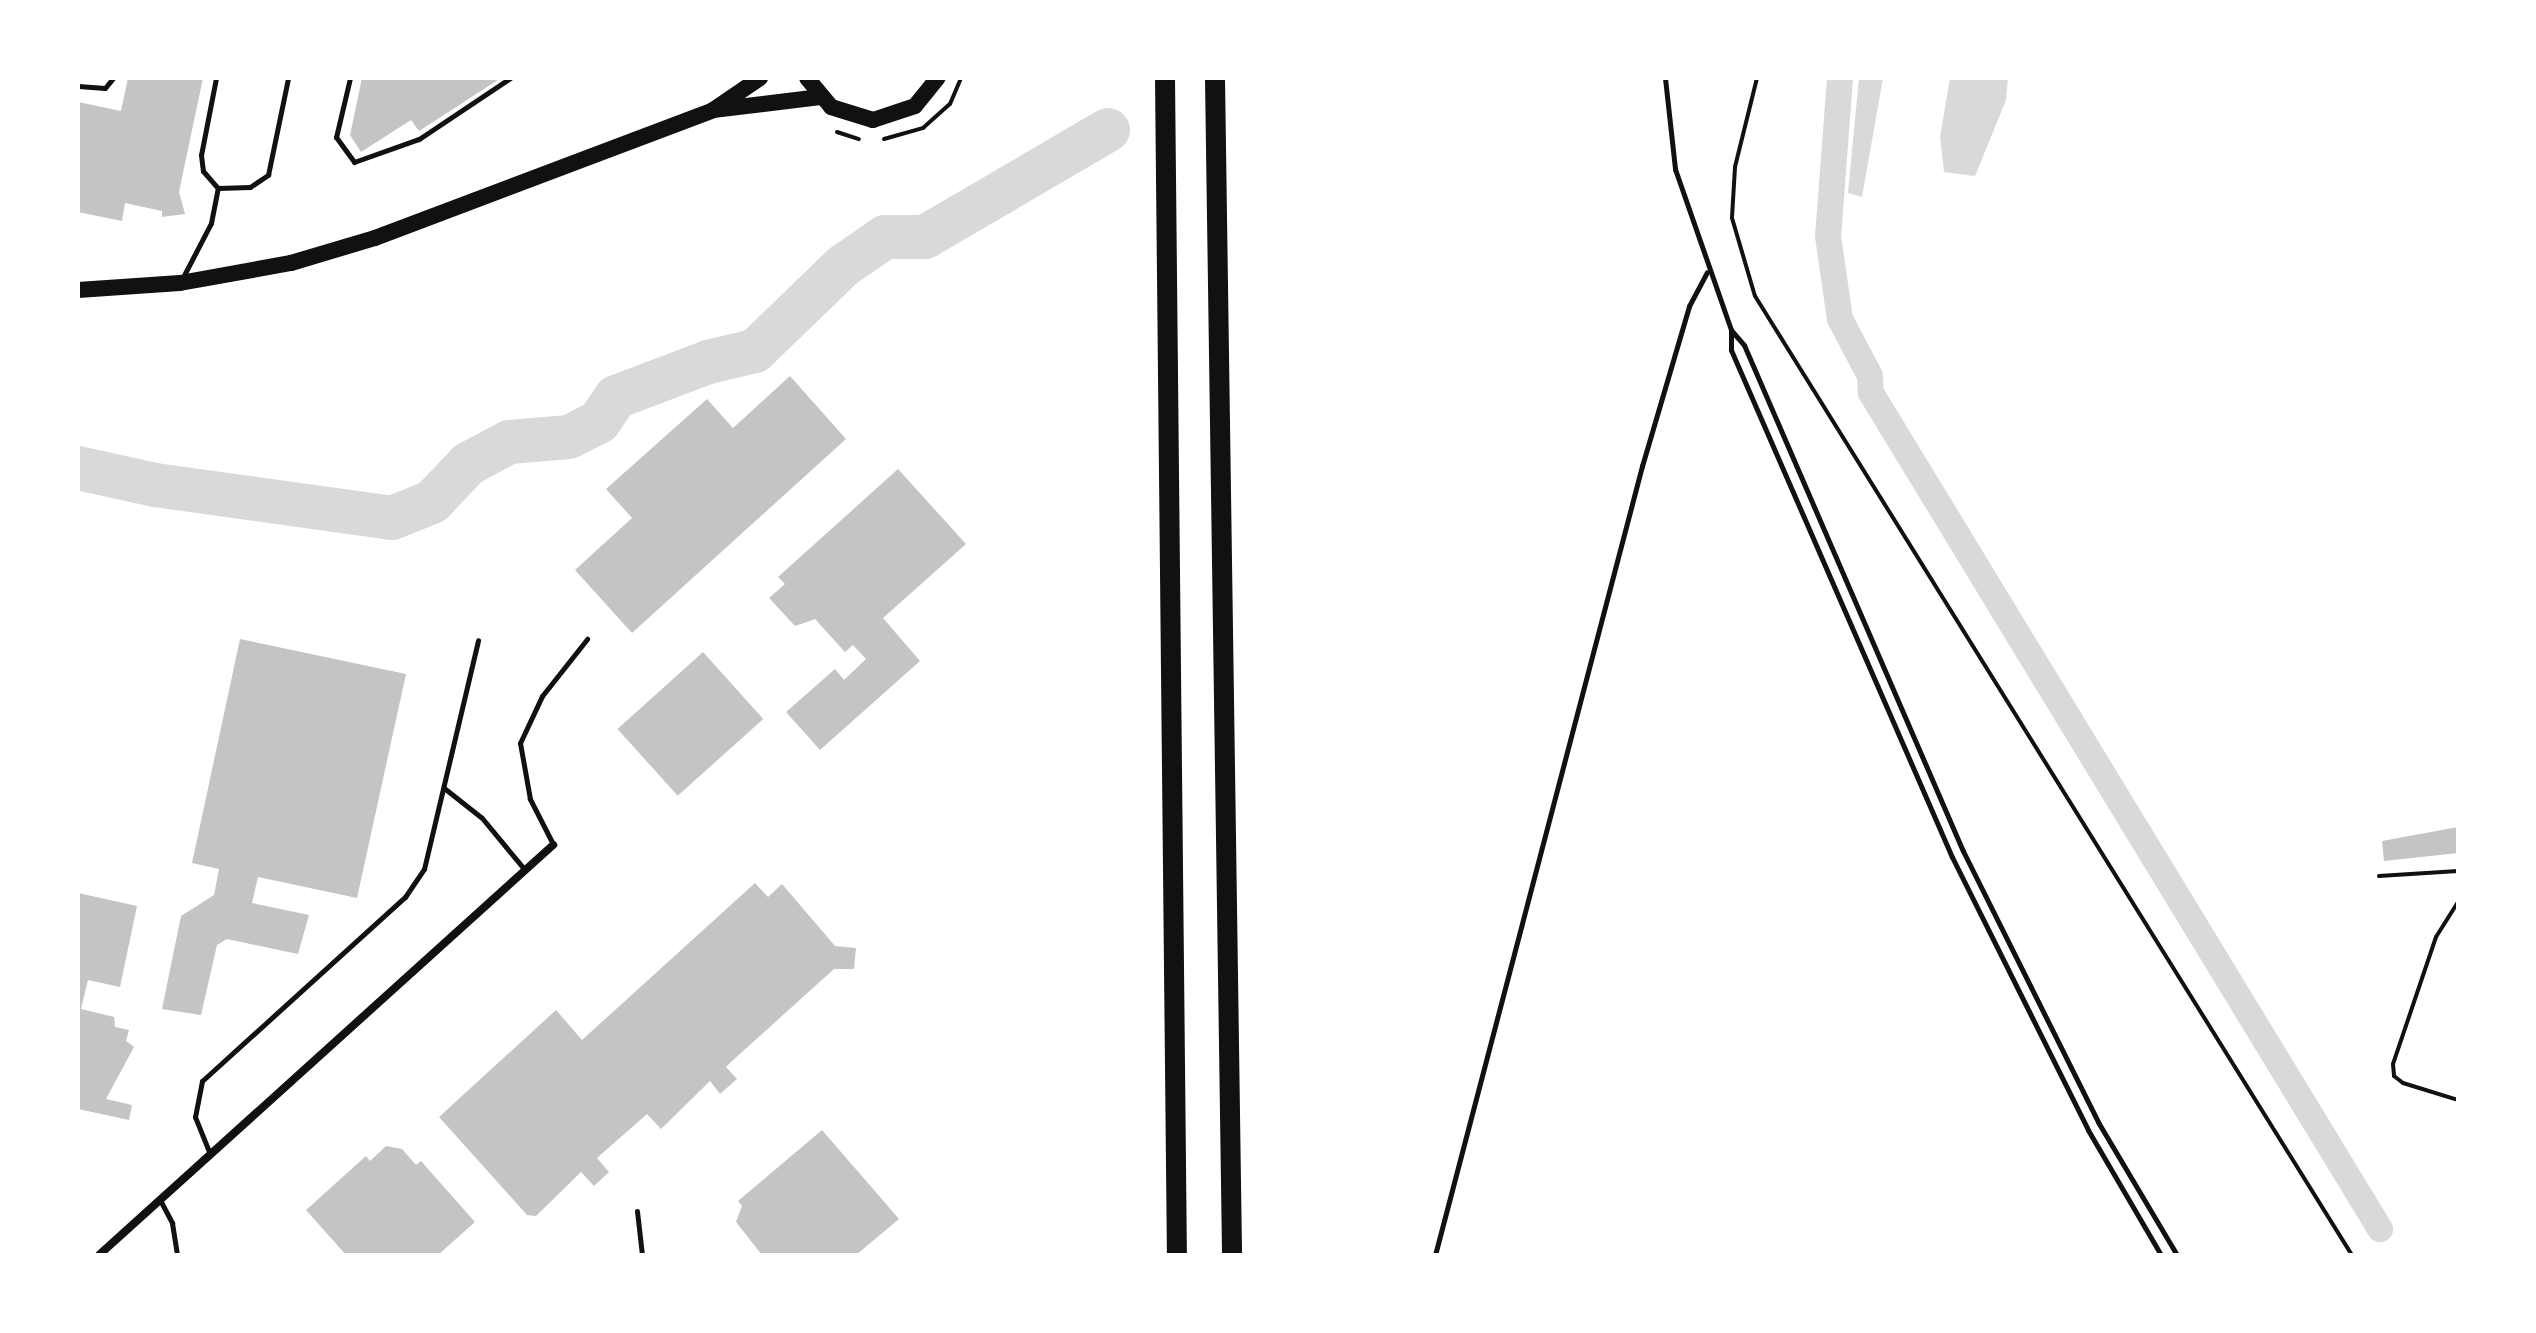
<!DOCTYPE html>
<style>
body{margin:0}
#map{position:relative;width:2536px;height:1333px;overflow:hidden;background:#fff;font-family:"Fira Sans",sans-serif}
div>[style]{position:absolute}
.water>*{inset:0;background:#d9d9d9}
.canal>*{height:26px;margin:-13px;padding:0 13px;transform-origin:13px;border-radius:13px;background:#d9d9d9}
.river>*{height:44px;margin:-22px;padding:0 22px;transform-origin:22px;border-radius:22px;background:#d9d9d9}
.building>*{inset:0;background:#c4c4c4;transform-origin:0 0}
.path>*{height:4px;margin:-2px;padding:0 2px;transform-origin:2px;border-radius:2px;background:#111}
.service>*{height:5px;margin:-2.5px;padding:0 2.5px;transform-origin:2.5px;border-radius:2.5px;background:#111}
.minor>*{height:8px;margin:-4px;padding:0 4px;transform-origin:4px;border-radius:4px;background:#111}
.primary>*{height:16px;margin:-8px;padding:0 8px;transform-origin:8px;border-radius:8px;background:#111}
.motorway>*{height:20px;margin:-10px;padding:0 10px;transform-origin:10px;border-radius:10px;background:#111}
span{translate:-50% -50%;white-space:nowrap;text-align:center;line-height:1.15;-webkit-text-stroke:6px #fff;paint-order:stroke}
.frame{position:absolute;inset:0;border:80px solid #fff;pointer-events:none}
</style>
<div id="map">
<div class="water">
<i style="clip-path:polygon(1859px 78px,1883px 78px,1862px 197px,1848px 193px)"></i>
<i style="clip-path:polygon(1950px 78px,2008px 78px,2006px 100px,1975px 176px,1944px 172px,1940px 137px)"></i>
</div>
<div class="canal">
<i style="left:1840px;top:78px;width:158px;rotate:94.3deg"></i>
<i style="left:1828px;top:236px;width:84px;rotate:81.8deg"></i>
<i style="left:1840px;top:319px;width:64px;rotate:62.2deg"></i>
<i style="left:1870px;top:376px;width:17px;rotate:87deg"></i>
<i style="left:1871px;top:393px;width:979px;rotate:58.66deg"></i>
</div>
<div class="river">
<i style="left:78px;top:468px;width:79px;rotate:12.4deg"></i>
<i style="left:155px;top:485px;width:239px;rotate:7.9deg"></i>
<i style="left:392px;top:518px;width:43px;rotate:-21.8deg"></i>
<i style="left:432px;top:502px;width:52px;rotate:-46.5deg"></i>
<i style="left:468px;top:464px;width:47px;rotate:-28.2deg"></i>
<i style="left:509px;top:442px;width:60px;rotate:-4.8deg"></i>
<i style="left:569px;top:437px;width:34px;rotate:-27deg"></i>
<i style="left:599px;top:422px;width:30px;rotate:-56deg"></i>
<i style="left:616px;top:397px;width:98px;rotate:-20.8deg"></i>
<i style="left:708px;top:362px;width:48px;rotate:-13.2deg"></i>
<i style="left:755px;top:351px;width:122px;rotate:-44deg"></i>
<i style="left:843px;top:266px;width:51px;rotate:-34.6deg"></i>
<i style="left:885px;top:237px;width:40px"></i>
<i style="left:925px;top:237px;width:212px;rotate:-30.3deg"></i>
</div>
<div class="building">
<i style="clip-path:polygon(128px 78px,203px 78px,179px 192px,185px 214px,162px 217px,162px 211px,125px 203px,122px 221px,78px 212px,78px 102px,121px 111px)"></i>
<i style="clip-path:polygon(362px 78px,501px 78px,419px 131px,411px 120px,361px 152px,350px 135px)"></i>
<i style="clip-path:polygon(790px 376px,846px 439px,632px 633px,575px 570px,632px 518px,606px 489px,707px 399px,733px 428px)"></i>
<i style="clip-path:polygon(898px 469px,966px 544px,883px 618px,920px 661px,820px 750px,786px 712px,835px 669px,844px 680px,866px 659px,853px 645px,845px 652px,815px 619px,795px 626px,769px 598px,785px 584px,778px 577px)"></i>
<i style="clip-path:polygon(240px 639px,406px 674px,357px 898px,258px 877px,252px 903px,309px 915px,298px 954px,227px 939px,217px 945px,201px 1015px,162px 1009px,181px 916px,214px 895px,219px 869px,192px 863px)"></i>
<i style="left:703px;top:652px;width:90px;height:115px;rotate:48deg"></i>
<i style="clip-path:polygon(2458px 827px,2458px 853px,2384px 861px,2382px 841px)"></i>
<i style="clip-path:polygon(755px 883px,768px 897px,782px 884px,835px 946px,856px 948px,854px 969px,834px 969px,731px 1062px,726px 1067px,737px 1079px,720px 1094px,710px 1081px,661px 1129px,647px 1114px,597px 1158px,609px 1172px,594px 1186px,581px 1172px,536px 1216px,527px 1215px,439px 1117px,556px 1010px,582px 1040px)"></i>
<i style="clip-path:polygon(78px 893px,137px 906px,120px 987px,88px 980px,81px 1009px,114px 1017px,115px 1027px,129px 1030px,126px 1041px,134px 1047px,106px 1099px,132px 1105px,129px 1120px,78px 1109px)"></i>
<i style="clip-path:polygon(822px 1130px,899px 1219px,856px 1255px,762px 1255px,736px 1222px,742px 1206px,738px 1201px)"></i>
<i style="clip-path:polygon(386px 1146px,402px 1149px,416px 1165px,421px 1161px,475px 1222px,438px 1255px,346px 1255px,306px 1210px,366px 1156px,370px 1161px)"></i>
</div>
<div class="path">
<i style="left:1757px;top:78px;width:92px;rotate:103.9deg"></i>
<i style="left:1735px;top:167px;width:51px;rotate:93.4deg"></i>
<i style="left:1732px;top:218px;width:81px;rotate:73.6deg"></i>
<i style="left:1755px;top:296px;width:1130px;rotate:58.1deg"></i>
<i style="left:837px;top:132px;width:23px;rotate:18deg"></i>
<i style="left:884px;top:139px;width:41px;rotate:-15.8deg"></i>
<i style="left:923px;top:128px;width:36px;rotate:-42deg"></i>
<i style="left:950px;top:104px;width:28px;rotate:-67deg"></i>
<i style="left:2379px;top:876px;width:79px;rotate:-3.6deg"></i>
<i style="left:2458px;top:902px;width:41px;rotate:122.2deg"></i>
<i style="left:2436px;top:937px;width:134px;rotate:108.7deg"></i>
<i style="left:2393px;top:1064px;width:12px;rotate:85deg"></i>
<i style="left:2394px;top:1076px;width:11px;rotate:38deg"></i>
<i style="left:2403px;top:1083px;width:58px;rotate:17.2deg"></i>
</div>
<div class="service">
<i style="left:216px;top:78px;width:78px;rotate:101deg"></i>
<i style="left:201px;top:155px;width:16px;rotate:83deg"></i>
<i style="left:203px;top:171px;width:23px;rotate:49deg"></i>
<i style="left:218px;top:188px;width:32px;rotate:-2deg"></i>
<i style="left:250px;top:187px;width:22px;rotate:-34deg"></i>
<i style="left:268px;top:175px;width:99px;rotate:-78.3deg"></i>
<i style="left:350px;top:78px;width:61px;rotate:103.3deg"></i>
<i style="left:336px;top:137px;width:31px;rotate:54deg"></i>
<i style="left:354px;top:162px;width:69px;rotate:-19.5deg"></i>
<i style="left:419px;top:139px;width:110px;rotate:-33.8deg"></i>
<i style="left:1665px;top:78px;width:92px;rotate:83.7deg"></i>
<i style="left:1675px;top:169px;width:170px;rotate:70.8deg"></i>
<i style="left:1731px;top:330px;width:20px;rotate:90deg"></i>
<i style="left:1731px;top:350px;width:553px;rotate:66.45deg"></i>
<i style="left:1952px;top:857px;width:305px;rotate:63.5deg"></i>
<i style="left:2088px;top:1130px;width:145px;rotate:59.7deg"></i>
<i style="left:78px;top:86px;width:27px;rotate:4deg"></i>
<i style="left:105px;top:88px;width:13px;rotate:-51deg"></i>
<i style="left:182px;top:279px;width:63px;rotate:-62.6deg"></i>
<i style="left:211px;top:223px;width:36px;rotate:-79deg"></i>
<i style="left:1731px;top:330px;width:20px;rotate:49deg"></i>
<i style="left:1744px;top:345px;width:551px;rotate:66.6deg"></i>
<i style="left:1963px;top:851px;width:303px;rotate:63.5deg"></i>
<i style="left:2098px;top:1122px;width:155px;rotate:59.3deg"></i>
<i style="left:444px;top:788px;width:48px;rotate:38.3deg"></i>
<i style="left:482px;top:818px;width:67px;rotate:50.4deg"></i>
<i style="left:553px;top:844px;width:51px;rotate:-117.1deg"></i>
<i style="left:530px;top:799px;width:57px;rotate:-100.1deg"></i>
<i style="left:520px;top:743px;width:52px;rotate:-64.9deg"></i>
<i style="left:542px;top:696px;width:73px;rotate:-51.7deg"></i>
<i style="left:210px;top:1154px;width:40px;rotate:-112deg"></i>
<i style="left:195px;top:1117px;width:37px;rotate:-79deg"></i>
<i style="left:202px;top:1081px;width:274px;rotate:-42.2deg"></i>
<i style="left:405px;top:897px;width:34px;rotate:-56deg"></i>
<i style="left:424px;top:869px;width:235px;rotate:-76.7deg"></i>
<i style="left:160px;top:1200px;width:26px;rotate:62deg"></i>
<i style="left:172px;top:1223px;width:32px;rotate:81deg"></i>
<i style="left:637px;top:1211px;width:44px;rotate:83.5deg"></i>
<i style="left:1435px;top:1255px;width:816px;rotate:-75.3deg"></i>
<i style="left:1642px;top:466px;width:167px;rotate:-73.6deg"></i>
<i style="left:1689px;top:306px;width:38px;rotate:-62deg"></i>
</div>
<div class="minor">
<i style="left:99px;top:1255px;width:612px;rotate:-42.08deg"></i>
</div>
<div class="primary">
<i style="left:807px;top:78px;width:38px;rotate:50deg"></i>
<i style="left:831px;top:107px;width:44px;rotate:17.2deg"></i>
<i style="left:873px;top:120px;width:44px;rotate:-18.4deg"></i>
<i style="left:915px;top:106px;width:36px;rotate:-51deg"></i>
<i style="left:713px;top:110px;width:57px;rotate:-34.2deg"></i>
<i style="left:78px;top:290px;width:102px;rotate:-3.9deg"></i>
<i style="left:180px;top:283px;width:113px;rotate:-10.2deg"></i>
<i style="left:291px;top:263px;width:88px;rotate:-16.6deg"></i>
<i style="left:375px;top:238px;width:361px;rotate:-20.7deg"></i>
<i style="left:713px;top:110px;width:108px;rotate:-6.9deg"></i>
</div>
<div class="motorway">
<i style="left:1165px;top:78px;width:1177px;rotate:89.42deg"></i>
<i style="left:1215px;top:78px;width:1177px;rotate:89.17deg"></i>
</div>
<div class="frame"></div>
</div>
